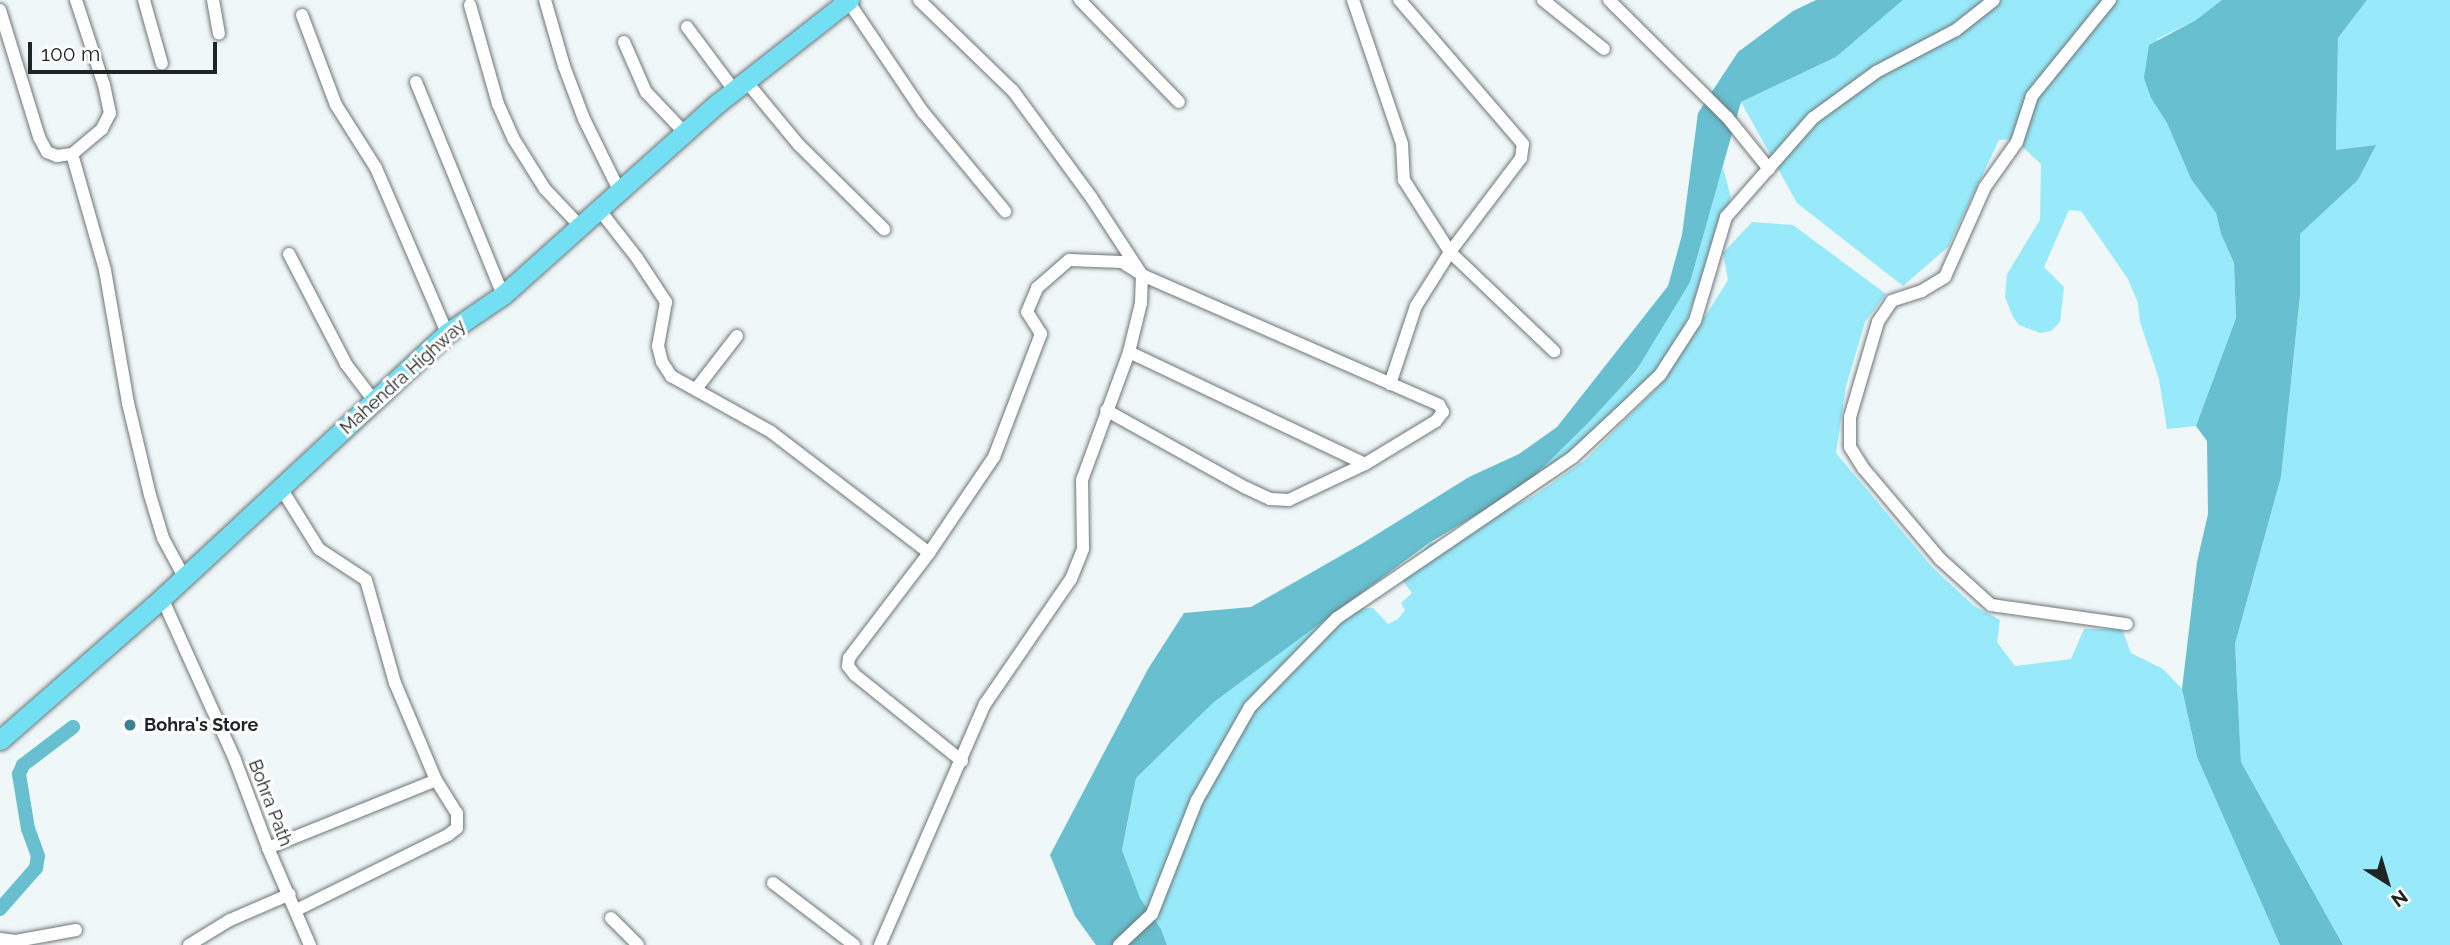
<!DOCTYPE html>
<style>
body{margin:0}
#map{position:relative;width:2450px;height:945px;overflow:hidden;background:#eff7f9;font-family:Raleway,sans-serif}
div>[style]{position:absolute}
.green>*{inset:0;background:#98eafa}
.water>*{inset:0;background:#67bfcf}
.canal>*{height:14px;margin:-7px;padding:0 7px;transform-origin:7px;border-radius:7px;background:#67bfcf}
.roads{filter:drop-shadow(0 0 2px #6f7577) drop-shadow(0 0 2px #6f7577)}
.minor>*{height:12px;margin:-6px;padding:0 6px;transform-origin:6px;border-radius:6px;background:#fff}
.trunk>*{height:19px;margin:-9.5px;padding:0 9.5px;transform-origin:9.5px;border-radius:9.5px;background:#72dff2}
.dots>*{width:19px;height:19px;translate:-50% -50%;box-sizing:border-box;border:4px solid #fff;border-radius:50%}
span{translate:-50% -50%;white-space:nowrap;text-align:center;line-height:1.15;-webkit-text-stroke:6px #fff;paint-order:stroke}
.street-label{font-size:18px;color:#212425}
.poi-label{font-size:18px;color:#212425;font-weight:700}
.left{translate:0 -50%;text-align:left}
.north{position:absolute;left:2352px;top:847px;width:70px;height:70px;-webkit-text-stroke:5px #fff;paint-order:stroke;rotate:143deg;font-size:19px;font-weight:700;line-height:28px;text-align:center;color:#212425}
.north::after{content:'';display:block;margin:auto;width:24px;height:32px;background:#212425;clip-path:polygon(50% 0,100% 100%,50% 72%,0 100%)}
.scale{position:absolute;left:28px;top:42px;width:189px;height:32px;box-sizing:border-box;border:4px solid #212425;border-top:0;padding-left:9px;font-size:21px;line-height:24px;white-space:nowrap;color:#212425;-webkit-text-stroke:5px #fff;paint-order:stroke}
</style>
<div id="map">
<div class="green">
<i style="clip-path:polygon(1903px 0,2222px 0,2196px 20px,2157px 39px,2151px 98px,2167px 123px,2191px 179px,2216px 213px,2221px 234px,2234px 263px,2236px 318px,2196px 426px,2167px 429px,2159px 379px,2140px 322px,2138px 303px,2128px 279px,2081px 211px,2069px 210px,2044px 267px,2064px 287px,2060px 322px,2051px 331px,2040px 333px,2019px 325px,2013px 317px,2005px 297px,2007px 274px,2040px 220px,2041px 164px,2017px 142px,2010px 139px,1999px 140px,1948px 247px,1903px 286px,1797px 203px,1741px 102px,1836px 57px)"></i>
<i style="clip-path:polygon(2367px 0,2450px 0,2450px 945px,2343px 945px,2241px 762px,2235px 644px,2281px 477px,2300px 296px,2300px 234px,2358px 180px,2375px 145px,2336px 151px,2338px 38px)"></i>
<i style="clip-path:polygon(1723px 167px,1731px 198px,1683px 330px,1662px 365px,1560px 463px,1523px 487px,1637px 371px,1707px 216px)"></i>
<i style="clip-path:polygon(1752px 222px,1793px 225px,1886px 294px,1865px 322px,1846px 386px,1836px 453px,1933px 568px,1974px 606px,2000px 620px,1997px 642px,2015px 666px,2071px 659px,2084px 629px,2122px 629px,2131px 653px,2163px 669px,2182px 689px,2197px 757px,2280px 945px,1167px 945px,1161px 929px,1140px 898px,1122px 850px,1136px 778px,1214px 702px,1339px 609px,1373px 608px,1388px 624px,1398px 619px,1405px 610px,1401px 603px,1412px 593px,1403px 581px,1429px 543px,1446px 541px,1535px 495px,1585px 460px,1665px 380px,1728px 280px,1723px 253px)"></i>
</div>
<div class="water">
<i style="clip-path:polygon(1816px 0,1903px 0,1836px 57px,1741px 102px,1690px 282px,1636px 371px,1588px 423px,1523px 487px,1429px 543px,1214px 702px,1136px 778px,1122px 850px,1140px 898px,1161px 929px,1167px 945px,1096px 945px,1075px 916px,1050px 855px,1148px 669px,1184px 613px,1251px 607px,1363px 543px,1469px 477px,1519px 454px,1557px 427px,1668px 286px,1682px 235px,1698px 113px,1738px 52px,1793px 11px)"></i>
<i style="clip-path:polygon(2222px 0,2367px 0,2338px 38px,2336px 150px,2376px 145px,2358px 180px,2300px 234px,2300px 296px,2281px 477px,2235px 644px,2241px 762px,2343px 945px,2280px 945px,2197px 757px,2182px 689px,2197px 562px,2208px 514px,2207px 441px,2196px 426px,2236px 318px,2234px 263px,2221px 234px,2216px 213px,2191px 179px,2167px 123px,2151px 98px,2144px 78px,2149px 45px,2196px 20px)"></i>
</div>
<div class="canal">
<i style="left:0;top:909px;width:55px;rotate:-48.7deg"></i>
<i style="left:36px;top:868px;width:12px;rotate:-81deg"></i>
<i style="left:38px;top:856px;width:29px;rotate:-110deg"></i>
<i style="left:28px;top:829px;width:56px;rotate:-99.3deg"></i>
<i style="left:19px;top:774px;width:10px;rotate:-66deg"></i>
<i style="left:23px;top:765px;width:63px;rotate:-37.2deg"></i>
</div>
<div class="roads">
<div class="minor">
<i style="left:76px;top:0;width:89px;rotate:71.8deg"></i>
<i style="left:104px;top:85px;width:29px;rotate:78deg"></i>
<i style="left:110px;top:113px;width:18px;rotate:117deg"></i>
<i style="left:102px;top:129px;width:39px;rotate:140deg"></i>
<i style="left:72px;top:154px;width:121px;rotate:74.1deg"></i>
<i style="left:105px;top:270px;width:135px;rotate:80.2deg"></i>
<i style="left:128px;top:403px;width:95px;rotate:76.6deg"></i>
<i style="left:150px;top:495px;width:45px;rotate:73.2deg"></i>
<i style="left:163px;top:538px;width:44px;rotate:61.7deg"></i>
<i style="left:144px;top:0;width:66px;rotate:74.3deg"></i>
<i style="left:213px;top:0;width:34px;rotate:80deg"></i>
<i style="left:545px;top:0;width:69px;rotate:73.9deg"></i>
<i style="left:564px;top:66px;width:57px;rotate:69.3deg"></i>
<i style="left:584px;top:119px;width:79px;rotate:63.8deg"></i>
<i style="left:1080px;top:0;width:142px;rotate:45.9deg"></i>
<i style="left:1353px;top:0;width:152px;rotate:71.2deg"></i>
<i style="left:1402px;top:144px;width:36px;rotate:87deg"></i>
<i style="left:1404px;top:180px;width:85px;rotate:57.4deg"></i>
<i style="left:1450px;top:252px;width:144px;rotate:43.6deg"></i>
<i style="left:1543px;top:0;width:78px;rotate:38.8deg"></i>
<i style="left:1609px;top:0;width:166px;rotate:44.8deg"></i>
<i style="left:1727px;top:117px;width:67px;rotate:51.1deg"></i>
<i style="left:2110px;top:0;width:124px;rotate:129.1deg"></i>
<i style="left:2032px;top:96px;width:48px;rotate:108.1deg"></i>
<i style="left:2017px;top:142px;width:55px;rotate:125.4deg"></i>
<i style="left:1985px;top:187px;width:98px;rotate:114deg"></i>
<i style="left:1945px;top:277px;width:27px;rotate:149deg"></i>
<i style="left:1922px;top:291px;width:32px;rotate:162deg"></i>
<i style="left:1892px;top:301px;width:25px;rotate:124deg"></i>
<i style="left:1878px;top:322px;width:99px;rotate:106.4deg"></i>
<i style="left:1850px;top:417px;width:30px;rotate:90deg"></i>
<i style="left:1850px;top:447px;width:26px;rotate:58deg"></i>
<i style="left:1864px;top:469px;width:118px;rotate:49.8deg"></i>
<i style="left:1940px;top:559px;width:69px;rotate:42deg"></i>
<i style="left:1991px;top:605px;width:137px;rotate:8deg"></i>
<i style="left:848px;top:1px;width:134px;rotate:56deg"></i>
<i style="left:923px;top:112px;width:129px;rotate:50.4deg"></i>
<i style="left:470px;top:5px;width:103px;rotate:74.2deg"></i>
<i style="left:498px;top:104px;width:37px;rotate:66deg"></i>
<i style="left:513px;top:138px;width:60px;rotate:57.9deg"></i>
<i style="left:545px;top:189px;width:50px;rotate:46.6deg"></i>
<i style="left:0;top:10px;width:133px;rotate:72.9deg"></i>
<i style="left:39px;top:137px;width:17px;rotate:62deg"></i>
<i style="left:47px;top:152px;width:11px;rotate:22deg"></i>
<i style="left:57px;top:156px;width:15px;rotate:-8deg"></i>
<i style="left:302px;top:15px;width:96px;rotate:69.3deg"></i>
<i style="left:336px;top:105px;width:75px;rotate:57.6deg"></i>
<i style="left:376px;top:168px;width:180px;rotate:66.7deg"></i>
<i style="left:687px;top:27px;width:79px;rotate:53.3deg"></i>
<i style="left:624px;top:42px;width:55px;rotate:66.3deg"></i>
<i style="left:646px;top:92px;width:55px;rotate:46.5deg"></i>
<i style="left:746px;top:81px;width:83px;rotate:50.4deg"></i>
<i style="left:799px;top:145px;width:120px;rotate:44.7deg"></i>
<i style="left:416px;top:82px;width:230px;rotate:67.8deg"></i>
<i style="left:598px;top:208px;width:63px;rotate:52deg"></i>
<i style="left:637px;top:258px;width:53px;rotate:56.6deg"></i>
<i style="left:666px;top:302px;width:45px;rotate:100.3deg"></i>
<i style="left:658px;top:346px;width:16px;rotate:76deg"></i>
<i style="left:662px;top:362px;width:17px;rotate:57deg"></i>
<i style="left:671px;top:376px;width:115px;rotate:29.2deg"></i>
<i style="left:771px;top:432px;width:199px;rotate:37.4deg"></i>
<i style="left:289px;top:254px;width:124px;rotate:62.6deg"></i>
<i style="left:346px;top:364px;width:46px;rotate:52.9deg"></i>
<i style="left:1129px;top:352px;width:261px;rotate:25.4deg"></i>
<i style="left:1390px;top:384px;width:82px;rotate:-71.6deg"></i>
<i style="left:1416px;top:306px;width:64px;rotate:-57.8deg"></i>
<i style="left:1450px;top:252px;width:118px;rotate:-52.9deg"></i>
<i style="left:1521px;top:158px;width:14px;rotate:-82deg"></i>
<i style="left:1523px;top:144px;width:190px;rotate:-130.7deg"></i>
<i style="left:696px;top:389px;width:67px;rotate:-52.3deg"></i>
<i style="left:281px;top:488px;width:72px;rotate:58.1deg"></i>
<i style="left:319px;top:549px;width:56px;rotate:33.4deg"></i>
<i style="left:366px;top:580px;width:107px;rotate:74.3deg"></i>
<i style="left:395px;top:683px;width:105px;rotate:67.1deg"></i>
<i style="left:436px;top:780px;width:39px;rotate:58deg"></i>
<i style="left:457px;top:813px;width:15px;rotate:90deg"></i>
<i style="left:457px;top:828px;width:11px;rotate:142deg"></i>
<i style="left:448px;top:835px;width:169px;rotate:153.7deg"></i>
<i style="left:162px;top:598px;width:178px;rotate:65.7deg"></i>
<i style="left:235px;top:760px;width:94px;rotate:69.4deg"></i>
<i style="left:268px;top:848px;width:106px;rotate:66.6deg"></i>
<i style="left:962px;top:761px;width:137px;rotate:-141.2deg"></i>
<i style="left:855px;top:675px;width:11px;rotate:-128deg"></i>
<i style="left:848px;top:666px;width:8px;rotate:-83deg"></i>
<i style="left:849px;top:658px;width:132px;rotate:-52.7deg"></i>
<i style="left:929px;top:553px;width:116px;rotate:-55.9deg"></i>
<i style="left:994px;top:457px;width:132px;rotate:-69.1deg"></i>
<i style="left:1041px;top:334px;width:26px;rotate:-122deg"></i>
<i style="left:1027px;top:312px;width:26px;rotate:-67deg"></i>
<i style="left:1037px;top:288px;width:43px;rotate:-41.2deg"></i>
<i style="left:1069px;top:260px;width:53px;rotate:2.2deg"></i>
<i style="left:1122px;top:262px;width:24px;rotate:33deg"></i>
<i style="left:1142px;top:275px;width:324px;rotate:23.6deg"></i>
<i style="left:1439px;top:405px;width:8px;rotate:60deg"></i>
<i style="left:1443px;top:412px;width:11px;rotate:128deg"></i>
<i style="left:1436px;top:421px;width:83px;rotate:148.8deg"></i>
<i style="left:1365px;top:464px;width:84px;rotate:154.7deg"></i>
<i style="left:1289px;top:500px;width:19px;rotate:-177deg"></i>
<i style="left:1270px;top:499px;width:26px;rotate:-155deg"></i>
<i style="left:1246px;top:488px;width:160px;rotate:-150.9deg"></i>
<i style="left:268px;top:848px;width:181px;rotate:-22deg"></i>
<i style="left:773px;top:883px;width:102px;rotate:37.4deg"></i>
<i style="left:611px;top:918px;width:38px;rotate:45deg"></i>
<i style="left:0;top:939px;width:16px;rotate:7deg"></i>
<i style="left:16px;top:941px;width:61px;rotate:-10.4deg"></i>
<i style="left:189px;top:945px;width:48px;rotate:-31.4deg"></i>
<i style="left:230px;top:920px;width:65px;rotate:-23.4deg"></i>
<i style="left:880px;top:945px;width:263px;rotate:-66.5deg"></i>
<i style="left:985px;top:704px;width:152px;rotate:-55.5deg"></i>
<i style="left:1071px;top:579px;width:32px;rotate:-68deg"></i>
<i style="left:1083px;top:549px;width:69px;rotate:-90.8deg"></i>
<i style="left:1082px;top:480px;width:136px;rotate:-69.8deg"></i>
<i style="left:1129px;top:352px;width:50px;rotate:-76.2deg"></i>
<i style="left:1141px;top:303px;width:28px;rotate:-88deg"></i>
<i style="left:1142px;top:275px;width:93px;rotate:-123.2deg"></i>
<i style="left:1091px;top:197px;width:132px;rotate:-126.3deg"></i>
<i style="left:1013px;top:91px;width:131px;rotate:-135.9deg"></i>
<i style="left:1119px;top:945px;width:45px;rotate:-43.2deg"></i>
<i style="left:1152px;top:914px;width:123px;rotate:-68.5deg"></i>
<i style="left:1197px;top:800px;width:107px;rotate:-60.3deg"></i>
<i style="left:1250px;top:707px;width:124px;rotate:-45.7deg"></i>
<i style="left:1337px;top:618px;width:286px;rotate:-34.3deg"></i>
<i style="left:1573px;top:457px;width:63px;rotate:-43.1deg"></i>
<i style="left:1619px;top:414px;width:57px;rotate:-43.6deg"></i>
<i style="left:1660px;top:375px;width:64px;rotate:-57.1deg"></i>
<i style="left:1695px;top:321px;width:109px;rotate:-73.4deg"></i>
<i style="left:1726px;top:217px;width:132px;rotate:-48.7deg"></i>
<i style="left:1813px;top:118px;width:78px;rotate:-36.1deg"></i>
<i style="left:1876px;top:72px;width:90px;rotate:-27.7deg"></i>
<i style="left:1956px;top:30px;width:48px;rotate:-38.3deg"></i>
</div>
<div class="trunk">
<i style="left:0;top:740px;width:215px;rotate:-41.2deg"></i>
<i style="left:162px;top:598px;width:389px;rotate:-42.9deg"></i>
<i style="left:447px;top:333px;width:68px;rotate:-34.2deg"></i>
<i style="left:503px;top:295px;width:288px;rotate:-41.8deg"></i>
<i style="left:718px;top:103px;width:167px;rotate:-38.2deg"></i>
</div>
</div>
<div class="dots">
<i style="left:130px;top:725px;background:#3c818d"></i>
</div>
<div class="street-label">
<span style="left:403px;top:377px;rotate:-42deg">Mahendra Highway</span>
<span style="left:270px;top:803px;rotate:69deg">Bohra Path</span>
</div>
<div class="poi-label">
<span class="left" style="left:144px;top:725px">Bohra's Store</span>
</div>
<div class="north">N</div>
<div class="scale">100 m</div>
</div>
